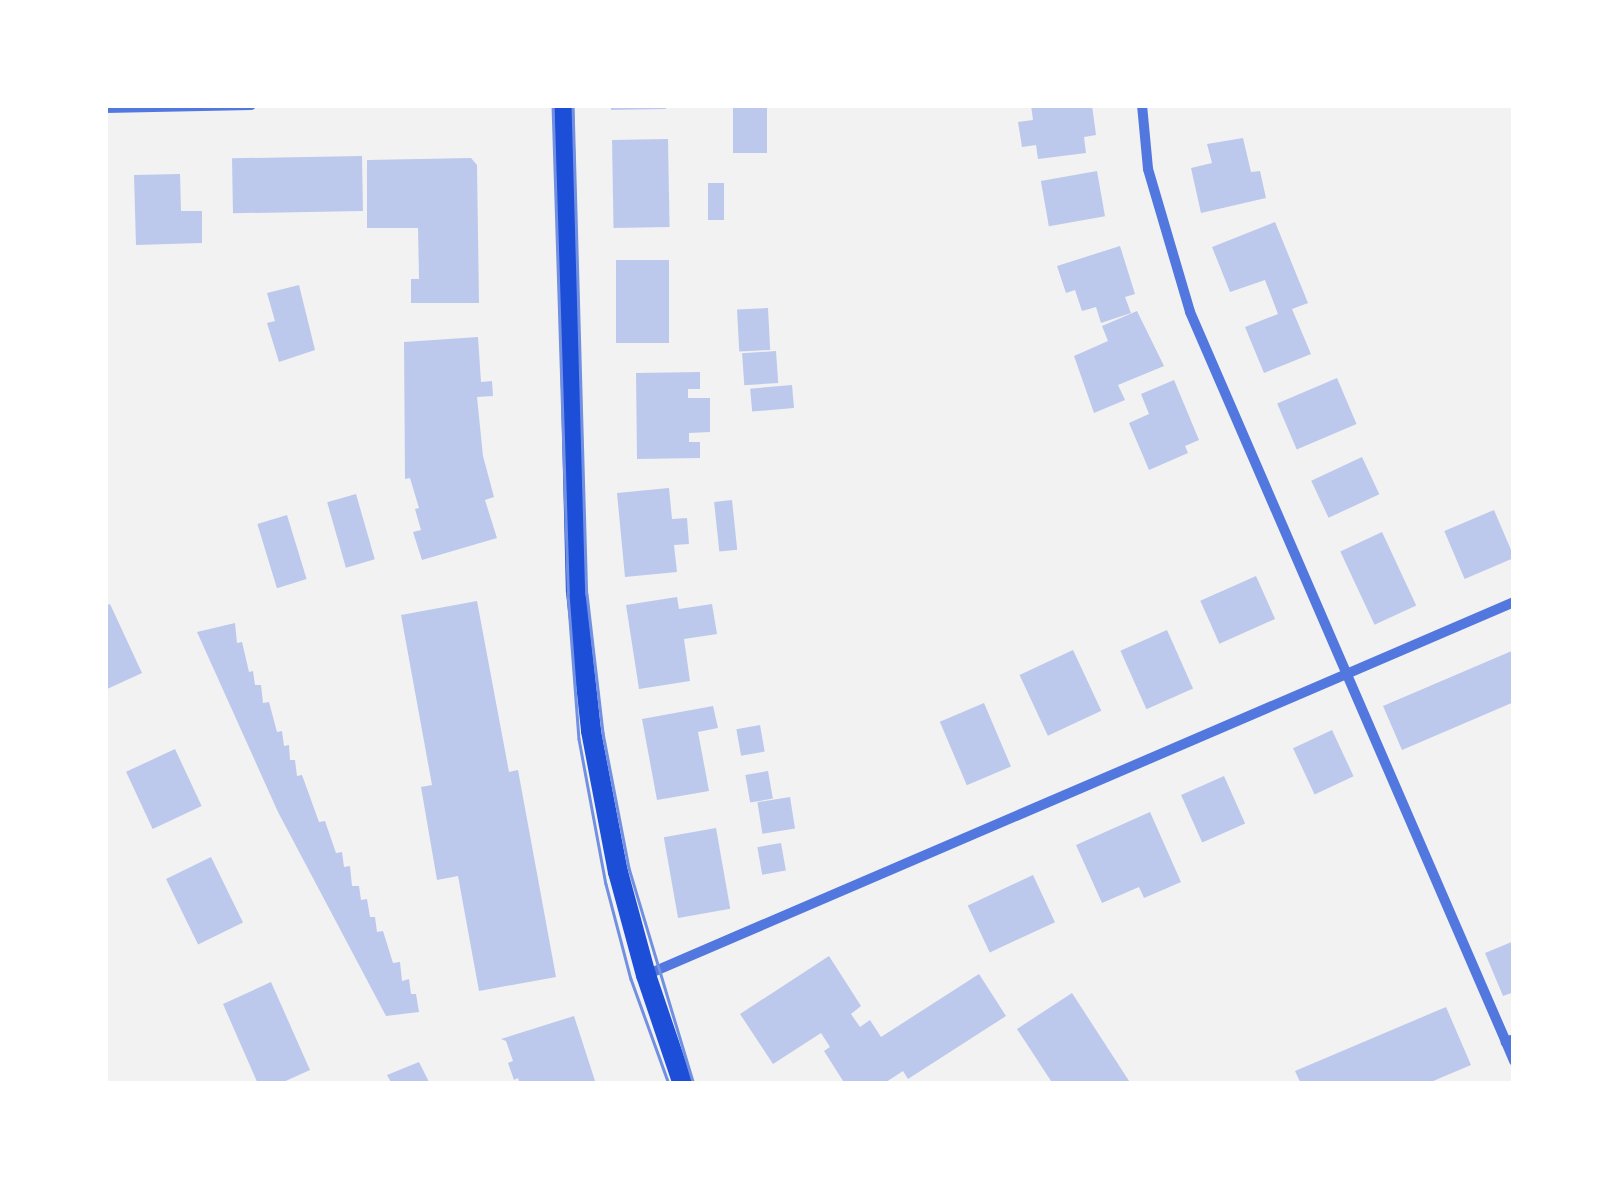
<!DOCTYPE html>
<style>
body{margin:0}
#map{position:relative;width:1619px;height:1189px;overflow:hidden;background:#f2f2f2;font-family:"Varela Round",sans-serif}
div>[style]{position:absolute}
.building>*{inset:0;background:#bdc9ec;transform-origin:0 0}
.minor>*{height:10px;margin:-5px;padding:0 5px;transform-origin:5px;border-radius:5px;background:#5277de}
.secondary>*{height:20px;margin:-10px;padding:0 10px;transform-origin:10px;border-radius:10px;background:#1d4ed8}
.tram>*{height:2.5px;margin:-1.25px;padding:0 1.25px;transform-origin:1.25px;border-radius:1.25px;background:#7290e2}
span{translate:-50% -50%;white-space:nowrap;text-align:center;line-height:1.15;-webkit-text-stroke:8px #fff;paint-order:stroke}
.frame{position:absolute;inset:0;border:108px solid #fff;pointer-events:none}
</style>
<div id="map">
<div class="building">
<i style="clip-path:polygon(611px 105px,666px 105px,666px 109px,611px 110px)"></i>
<i style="left:733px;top:105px;width:34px;height:48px"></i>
<i style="clip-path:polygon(1031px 105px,1092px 105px,1096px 135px,1084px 137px,1086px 153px,1038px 159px,1036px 145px,1022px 147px,1018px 122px,1033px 120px)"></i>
<i style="clip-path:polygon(1243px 138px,1251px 172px,1260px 171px,1266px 198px,1201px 213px,1191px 168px,1212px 163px,1207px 144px)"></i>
<i style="left:668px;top:139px;width:88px;height:56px;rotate:89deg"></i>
<i style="left:362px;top:156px;width:55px;height:130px;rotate:89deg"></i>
<i style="clip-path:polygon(471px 158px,477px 165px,479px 303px,411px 303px,411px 279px,419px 279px,418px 228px,367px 228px,367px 160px)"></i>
<i style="left:1097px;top:171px;width:46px;height:57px;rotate:80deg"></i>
<i style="clip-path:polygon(180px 174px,181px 211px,202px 211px,202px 243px,136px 245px,134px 175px)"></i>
<i style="left:708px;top:183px;width:16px;height:37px"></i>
<i style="clip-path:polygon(1275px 222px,1308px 303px,1292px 309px,1311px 354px,1264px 373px,1245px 327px,1278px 314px,1265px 280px,1230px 292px,1212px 247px)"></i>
<i style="clip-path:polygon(1120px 246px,1135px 294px,1125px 297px,1131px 313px,1101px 323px,1096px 307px,1082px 311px,1075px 290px,1066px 293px,1057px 266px)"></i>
<i style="left:616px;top:260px;width:53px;height:83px"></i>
<i style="clip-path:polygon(299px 285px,315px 350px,279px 362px,267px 323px,275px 321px,267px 293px)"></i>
<i style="left:768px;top:308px;width:42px;height:31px;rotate:87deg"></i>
<i style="clip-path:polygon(1137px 311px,1164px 366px,1118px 385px,1125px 400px,1094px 413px,1074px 356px,1108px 341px,1102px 326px)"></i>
<i style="clip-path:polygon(478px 337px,481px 382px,492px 381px,493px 396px,477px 397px,483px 456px,494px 497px,485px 500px,497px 538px,422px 560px,413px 532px,421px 530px,415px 509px,419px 508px,410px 478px,405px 479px,404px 342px)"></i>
<i style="left:776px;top:351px;width:32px;height:34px;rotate:86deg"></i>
<i style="clip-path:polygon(700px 372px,700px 389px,688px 389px,688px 398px,710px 398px,710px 432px,689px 433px,689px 442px,700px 442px,700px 458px,637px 459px,636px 373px)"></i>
<i style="left:1337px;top:378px;width:50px;height:65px;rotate:67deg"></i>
<i style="clip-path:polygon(1174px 380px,1199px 440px,1185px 446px,1188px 453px,1149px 470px,1129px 423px,1149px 414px,1141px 394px)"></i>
<i style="left:792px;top:385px;width:23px;height:42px;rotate:85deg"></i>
<i style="left:1362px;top:457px;width:41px;height:56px;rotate:65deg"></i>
<i style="clip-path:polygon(669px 488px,672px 519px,687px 518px,689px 544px,674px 545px,677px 572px,625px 577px,617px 493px)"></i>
<i style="left:356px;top:494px;width:68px;height:30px;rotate:74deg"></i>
<i style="left:732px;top:500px;width:50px;height:18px;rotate:84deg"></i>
<i style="left:1494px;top:510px;width:52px;height:54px;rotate:67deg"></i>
<i style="left:287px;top:515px;width:67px;height:31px;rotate:73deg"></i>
<i style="left:1382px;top:532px;width:81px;height:46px;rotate:65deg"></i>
<i style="left:1256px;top:576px;width:47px;height:61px;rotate:66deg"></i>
<i style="clip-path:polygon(677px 597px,679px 609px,712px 604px,717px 634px,684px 639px,690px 681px,639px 689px,626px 605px)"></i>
<i style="clip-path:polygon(477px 601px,509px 772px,518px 770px,556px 977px,479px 991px,458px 876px,437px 880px,421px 787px,432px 785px,401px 615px)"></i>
<i style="clip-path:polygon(110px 604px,142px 673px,105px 690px,105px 606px)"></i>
<i style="clip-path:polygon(235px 623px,237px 643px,242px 642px,249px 672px,253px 671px,255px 685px,261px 685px,263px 703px,269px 702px,277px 732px,282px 731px,284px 746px,289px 745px,290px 760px,295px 760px,297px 776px,302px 775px,319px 822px,325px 821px,336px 853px,342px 852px,344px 867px,350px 866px,352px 886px,359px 886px,361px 900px,367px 899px,370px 917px,375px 917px,377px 932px,383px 931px,393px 963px,400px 962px,402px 981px,409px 979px,411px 994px,416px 994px,419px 1012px,386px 1016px,278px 812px,197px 632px)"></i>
<i style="left:1167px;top:630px;width:64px;height:51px;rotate:66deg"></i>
<i style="left:1073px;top:650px;width:67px;height:59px;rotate:65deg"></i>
<i style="clip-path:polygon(1514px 650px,1514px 702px,1402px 750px,1383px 706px)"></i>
<i style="left:984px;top:703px;width:69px;height:48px;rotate:67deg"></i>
<i style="clip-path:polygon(713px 706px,718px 728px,698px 732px,709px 791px,657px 800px,642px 719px)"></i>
<i style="left:760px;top:725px;width:27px;height:24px;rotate:80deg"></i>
<i style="left:1332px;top:730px;width:51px;height:43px;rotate:65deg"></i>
<i style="left:175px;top:749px;width:63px;height:54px;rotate:65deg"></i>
<i style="left:768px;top:771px;width:28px;height:23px;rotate:80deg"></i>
<i style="left:1224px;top:776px;width:52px;height:47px;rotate:66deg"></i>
<i style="left:790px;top:797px;width:32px;height:33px;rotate:81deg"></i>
<i style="clip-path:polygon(1150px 812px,1181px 882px,1144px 898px,1139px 887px,1102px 903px,1076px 845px)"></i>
<i style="left:716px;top:828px;width:82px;height:53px;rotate:80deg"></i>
<i style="left:781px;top:843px;width:28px;height:24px;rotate:80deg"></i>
<i style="left:211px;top:857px;width:73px;height:50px;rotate:64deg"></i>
<i style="left:1033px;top:875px;width:52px;height:72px;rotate:65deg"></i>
<i style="clip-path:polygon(1514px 941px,1514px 992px,1503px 996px,1485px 953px)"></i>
<i style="clip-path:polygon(829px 956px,861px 1006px,851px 1014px,860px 1027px,870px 1020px,881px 1037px,979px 974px,1006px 1016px,908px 1079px,903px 1071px,883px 1084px,845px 1084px,824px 1051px,830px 1047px,821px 1033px,773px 1064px,740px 1014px)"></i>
<i style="clip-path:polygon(271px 982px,310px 1070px,279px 1084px,258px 1084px,223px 1004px)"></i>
<i style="clip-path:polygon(1072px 993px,1131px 1084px,1053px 1084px,1017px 1029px)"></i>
<i style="clip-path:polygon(1446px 1007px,1471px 1065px,1426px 1084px,1301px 1084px,1295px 1071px)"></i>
<i style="clip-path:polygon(574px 1016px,596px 1084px,520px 1084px,518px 1078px,514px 1080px,508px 1063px,513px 1061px,506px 1041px,501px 1039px)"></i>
<i style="clip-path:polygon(419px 1062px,430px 1084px,392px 1084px,387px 1075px)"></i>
</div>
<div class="minor">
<i style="left:1142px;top:105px;width:64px;rotate:84.6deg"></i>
<i style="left:1148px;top:169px;width:149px;rotate:73.6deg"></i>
<i style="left:1190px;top:312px;width:795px;rotate:66.59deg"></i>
<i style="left:105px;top:108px;width:146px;rotate:-1.2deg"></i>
<i style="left:646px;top:975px;width:945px;rotate:-23.25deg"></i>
<i style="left:1514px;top:1039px;width:9px;rotate:159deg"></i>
<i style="left:1506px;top:1042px;width:21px;rotate:67deg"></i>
</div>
<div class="secondary">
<i style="left:564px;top:105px;width:487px;rotate:88.6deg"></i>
<i style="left:576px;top:592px;width:140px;rotate:83.8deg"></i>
<i style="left:591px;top:731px;width:144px;rotate:79.2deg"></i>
<i style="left:618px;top:872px;width:107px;rotate:74.8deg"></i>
<i style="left:646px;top:975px;width:115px;rotate:71.3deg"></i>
</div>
<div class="tram">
<i style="left:553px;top:105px;width:488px;rotate:88.2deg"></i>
<i style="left:568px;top:593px;width:146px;rotate:85.7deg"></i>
<i style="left:579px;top:739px;width:147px;rotate:79.5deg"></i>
<i style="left:606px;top:884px;width:98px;rotate:75.3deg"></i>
<i style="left:631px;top:979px;width:112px;rotate:70.1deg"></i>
<i style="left:573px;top:105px;width:489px;rotate:88.4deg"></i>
<i style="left:587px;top:594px;width:140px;rotate:83.4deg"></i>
<i style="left:603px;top:733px;width:137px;rotate:79.1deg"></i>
<i style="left:629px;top:868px;width:226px;rotate:73.3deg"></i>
</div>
<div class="frame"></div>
</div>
